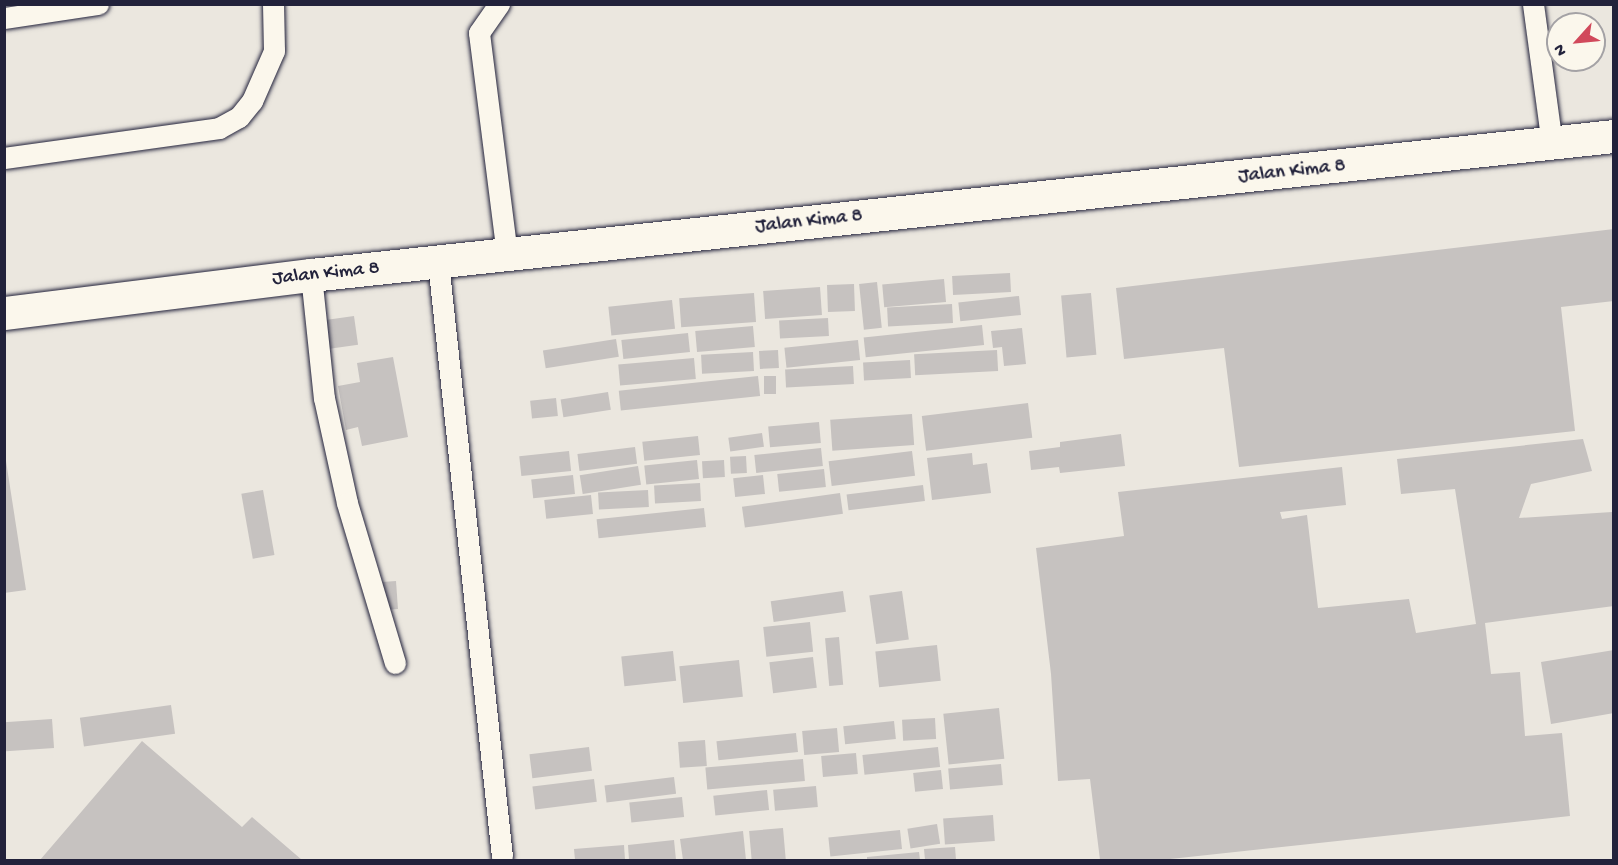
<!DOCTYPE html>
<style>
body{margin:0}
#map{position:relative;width:1618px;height:865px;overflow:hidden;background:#fbf7ec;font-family:"Gochi Hand",sans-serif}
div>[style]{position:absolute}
.built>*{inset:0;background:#ebe7df}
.building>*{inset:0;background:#c6c2c0;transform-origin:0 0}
.roads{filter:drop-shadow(0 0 2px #22223b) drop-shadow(0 0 2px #22223b)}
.service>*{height:21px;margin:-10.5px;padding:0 10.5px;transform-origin:10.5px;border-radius:10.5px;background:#fbf7ec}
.minor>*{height:33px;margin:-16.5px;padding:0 16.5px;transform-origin:16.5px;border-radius:16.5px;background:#fbf7ec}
span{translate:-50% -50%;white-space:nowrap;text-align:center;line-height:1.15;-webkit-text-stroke:5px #fbf7ec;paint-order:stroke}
.street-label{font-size:20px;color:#22223b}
.frame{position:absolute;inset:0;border:6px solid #22223b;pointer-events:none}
.north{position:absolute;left:1546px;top:12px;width:60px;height:60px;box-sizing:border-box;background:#fbf7ec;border:2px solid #a4a2a5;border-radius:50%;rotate:243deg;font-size:16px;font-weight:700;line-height:24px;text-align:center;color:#22223b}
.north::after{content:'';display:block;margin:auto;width:21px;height:27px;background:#d1495b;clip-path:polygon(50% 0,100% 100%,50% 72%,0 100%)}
</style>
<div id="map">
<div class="built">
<i style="clip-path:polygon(evenodd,5px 5px,1613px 5px,1613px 860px,5px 860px,5px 5px,1558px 24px,1594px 24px,1594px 60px,1558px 60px,1558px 24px)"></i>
</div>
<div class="building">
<i style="clip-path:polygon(1614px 229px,1614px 301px,1561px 307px,1575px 431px,1239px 467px,1224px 348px,1124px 359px,1116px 288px)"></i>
<i style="left:1010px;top:273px;width:19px;height:58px;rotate:87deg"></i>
<i style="left:944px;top:279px;width:23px;height:62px;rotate:85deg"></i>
<i style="left:877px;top:282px;width:46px;height:18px;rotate:84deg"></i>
<i style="left:854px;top:284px;width:27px;height:27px;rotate:88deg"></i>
<i style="left:820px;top:287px;width:28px;height:57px;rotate:86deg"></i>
<i style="left:754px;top:293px;width:29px;height:75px;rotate:86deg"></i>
<i style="left:1091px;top:293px;width:62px;height:30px;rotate:85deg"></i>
<i style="left:1019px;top:296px;width:19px;height:61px;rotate:84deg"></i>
<i style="left:672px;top:300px;width:29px;height:64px;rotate:84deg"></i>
<i style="left:952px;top:304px;width:19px;height:65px;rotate:87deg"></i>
<i style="left:354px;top:316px;width:29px;height:34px;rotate:82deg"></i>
<i style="left:828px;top:318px;width:18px;height:49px;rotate:87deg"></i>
<i style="left:982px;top:325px;width:20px;height:119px;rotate:84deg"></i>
<i style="left:753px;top:326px;width:21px;height:58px;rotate:85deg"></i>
<i style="clip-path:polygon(1022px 328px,1026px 364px,1004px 366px,1002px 347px,993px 348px,991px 331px)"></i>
<i style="left:688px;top:333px;width:19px;height:67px;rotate:84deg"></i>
<i style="left:616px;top:339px;width:18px;height:74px;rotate:81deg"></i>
<i style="left:858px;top:340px;width:20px;height:74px;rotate:84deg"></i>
<i style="left:778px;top:350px;width:18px;height:19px;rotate:87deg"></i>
<i style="left:997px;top:350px;width:21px;height:83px;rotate:87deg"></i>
<i style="left:753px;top:352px;width:19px;height:52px;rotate:87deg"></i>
<i style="clip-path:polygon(393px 357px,408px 437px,362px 446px,358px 427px,346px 430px,338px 386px,360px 382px,357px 363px)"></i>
<i style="left:694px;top:358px;width:21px;height:76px;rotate:85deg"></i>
<i style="left:910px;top:360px;width:18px;height:47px;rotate:87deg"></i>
<i style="left:853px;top:366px;width:18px;height:68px;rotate:87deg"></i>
<i style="left:758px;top:376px;width:20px;height:140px;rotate:84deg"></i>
<i style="left:764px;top:376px;width:12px;height:18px"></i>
<i style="left:608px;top:392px;width:18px;height:48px;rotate:81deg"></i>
<i style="left:556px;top:398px;width:18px;height:26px;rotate:84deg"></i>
<i style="left:1028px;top:403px;width:35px;height:107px;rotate:83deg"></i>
<i style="left:912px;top:414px;width:31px;height:82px;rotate:86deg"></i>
<i style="left:819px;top:422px;width:21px;height:51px;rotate:85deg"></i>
<i style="left:762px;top:433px;width:14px;height:34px;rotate:82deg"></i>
<i style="clip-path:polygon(1121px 434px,1125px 466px,1060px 473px,1059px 467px,1031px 470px,1029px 451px,1060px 447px,1060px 442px)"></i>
<i style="left:698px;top:436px;width:19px;height:56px;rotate:84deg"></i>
<i style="clip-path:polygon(1583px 439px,1592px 471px,1531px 484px,1519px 518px,1612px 512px,1614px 606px,1485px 623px,1491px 674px,1520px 672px,1525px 736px,1562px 733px,1570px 816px,1161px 860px,1100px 860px,1090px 779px,1058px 781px,1051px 674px,1036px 548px,1124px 536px,1118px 492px,1342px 467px,1346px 505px,1280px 512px,1282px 519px,1307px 515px,1318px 608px,1409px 599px,1416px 633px,1476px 624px,1455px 489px,1401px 494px,1397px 459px)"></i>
<i style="left:635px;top:447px;width:17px;height:58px;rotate:83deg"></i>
<i style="clip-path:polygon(4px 448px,26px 590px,4px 593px)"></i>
<i style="left:821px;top:448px;width:18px;height:67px;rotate:84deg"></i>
<i style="left:569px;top:451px;width:20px;height:50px;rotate:84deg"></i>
<i style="left:912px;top:451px;width:25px;height:84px;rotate:83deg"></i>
<i style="clip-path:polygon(972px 453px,973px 465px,987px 463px,991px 493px,932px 500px,927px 458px)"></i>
<i style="left:746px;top:456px;width:17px;height:16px;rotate:87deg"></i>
<i style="left:697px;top:460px;width:19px;height:53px;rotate:84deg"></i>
<i style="left:724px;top:460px;width:17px;height:22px;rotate:87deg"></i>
<i style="left:638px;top:466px;width:19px;height:59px;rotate:81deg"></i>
<i style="left:824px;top:469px;width:18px;height:47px;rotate:84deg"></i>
<i style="left:573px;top:475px;width:19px;height:42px;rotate:84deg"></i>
<i style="left:763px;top:475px;width:19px;height:30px;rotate:84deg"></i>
<i style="left:700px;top:483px;width:18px;height:46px;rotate:87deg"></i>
<i style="left:923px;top:485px;width:16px;height:77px;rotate:83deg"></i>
<i style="left:263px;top:490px;width:66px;height:22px;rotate:80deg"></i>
<i style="left:648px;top:490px;width:17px;height:50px;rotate:87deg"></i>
<i style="left:840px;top:493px;width:21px;height:99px;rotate:82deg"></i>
<i style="left:591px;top:495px;width:19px;height:47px;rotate:84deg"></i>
<i style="left:704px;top:508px;width:19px;height:108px;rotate:84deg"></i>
<i style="left:396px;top:581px;width:28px;height:14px;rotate:86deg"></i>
<i style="left:843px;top:591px;width:21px;height:73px;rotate:82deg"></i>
<i style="left:902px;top:591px;width:49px;height:33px;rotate:82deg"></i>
<i style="left:810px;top:622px;width:30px;height:47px;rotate:84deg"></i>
<i style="left:839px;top:637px;width:48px;height:14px;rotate:85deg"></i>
<i style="left:937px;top:645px;width:36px;height:62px;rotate:84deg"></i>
<i style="clip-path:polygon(1614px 650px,1614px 713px,1551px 724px,1541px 662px)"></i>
<i style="left:673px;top:651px;width:30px;height:52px;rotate:84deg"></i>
<i style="left:813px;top:657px;width:31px;height:44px;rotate:83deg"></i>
<i style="left:739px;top:660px;width:37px;height:60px;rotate:84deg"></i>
<i style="left:171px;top:705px;width:29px;height:92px;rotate:82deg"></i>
<i style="left:999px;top:708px;width:51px;height:56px;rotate:84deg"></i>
<i style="left:935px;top:718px;width:21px;height:33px;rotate:87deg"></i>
<i style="left:52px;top:719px;width:29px;height:48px;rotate:86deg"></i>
<i style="left:894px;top:721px;width:18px;height:51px;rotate:84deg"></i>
<i style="left:837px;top:728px;width:24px;height:35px;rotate:85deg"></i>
<i style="left:796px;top:733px;width:19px;height:80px;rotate:84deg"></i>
<i style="left:705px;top:740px;width:26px;height:27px;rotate:86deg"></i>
<i style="clip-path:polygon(142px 741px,242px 827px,252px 817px,302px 860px,40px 860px)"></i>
<i style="left:589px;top:747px;width:24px;height:60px;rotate:83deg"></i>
<i style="left:938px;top:747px;width:20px;height:76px;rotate:84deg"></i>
<i style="left:856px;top:753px;width:21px;height:35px;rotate:85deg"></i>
<i style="left:803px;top:759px;width:22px;height:98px;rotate:85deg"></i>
<i style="left:1001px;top:764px;width:21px;height:53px;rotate:85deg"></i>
<i style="left:941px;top:770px;width:19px;height:28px;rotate:84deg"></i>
<i style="left:674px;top:777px;width:17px;height:70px;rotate:83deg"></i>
<i style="left:594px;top:779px;width:23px;height:62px;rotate:83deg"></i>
<i style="left:816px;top:786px;width:21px;height:43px;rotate:85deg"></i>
<i style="left:767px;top:790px;width:20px;height:54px;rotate:84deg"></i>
<i style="left:682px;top:797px;width:20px;height:53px;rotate:84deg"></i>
<i style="left:993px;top:815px;width:26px;height:50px;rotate:86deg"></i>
<i style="left:937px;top:824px;width:20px;height:30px;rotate:81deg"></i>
<i style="left:783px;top:828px;width:32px;height:34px;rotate:85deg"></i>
<i style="left:900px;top:830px;width:19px;height:72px;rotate:84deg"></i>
<i style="clip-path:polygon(743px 831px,746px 860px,683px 860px,680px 839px)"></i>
<i style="clip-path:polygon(674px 840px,676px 860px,629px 860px,628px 845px)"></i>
<i style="clip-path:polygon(624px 845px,625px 860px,575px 860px,574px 849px)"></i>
<i style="clip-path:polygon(955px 847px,956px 860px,925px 860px,924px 849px)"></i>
<i style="clip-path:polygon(919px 852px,920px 860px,867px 860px,867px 857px)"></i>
</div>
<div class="roads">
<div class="service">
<i style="left:499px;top:4px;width:35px;rotate:125deg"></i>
<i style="left:479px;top:33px;width:223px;rotate:82.8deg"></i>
<i style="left:1533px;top:4px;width:141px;rotate:82.3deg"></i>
<i style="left:4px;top:18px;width:95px;rotate:-8.5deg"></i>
<i style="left:4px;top:158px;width:217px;rotate:-7.9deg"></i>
<i style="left:219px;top:128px;width:23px;rotate:-29deg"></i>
<i style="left:239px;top:117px;width:21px;rotate:-51deg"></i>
<i style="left:252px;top:101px;width:55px;rotate:-66.3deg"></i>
<i style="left:274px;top:51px;width:47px;rotate:-91.2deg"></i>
<i style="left:438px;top:262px;width:598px;rotate:83.86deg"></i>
<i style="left:311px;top:275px;width:124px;rotate:84deg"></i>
<i style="left:324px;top:398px;width:107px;rotate:77.6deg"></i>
<i style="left:347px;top:503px;width:167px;rotate:73.3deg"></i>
</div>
<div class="minor">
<i style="left:4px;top:313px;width:309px;rotate:-7.1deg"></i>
<i style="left:311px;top:275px;width:1310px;rotate:-6.09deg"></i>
</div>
</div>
<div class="street-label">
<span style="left:1292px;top:172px;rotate:-6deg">Jalan Kima 8</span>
<span style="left:809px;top:222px;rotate:-6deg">Jalan Kima 8</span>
<span style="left:326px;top:274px;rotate:-6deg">Jalan Kima 8</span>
</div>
<div class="frame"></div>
<div class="north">N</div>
</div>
